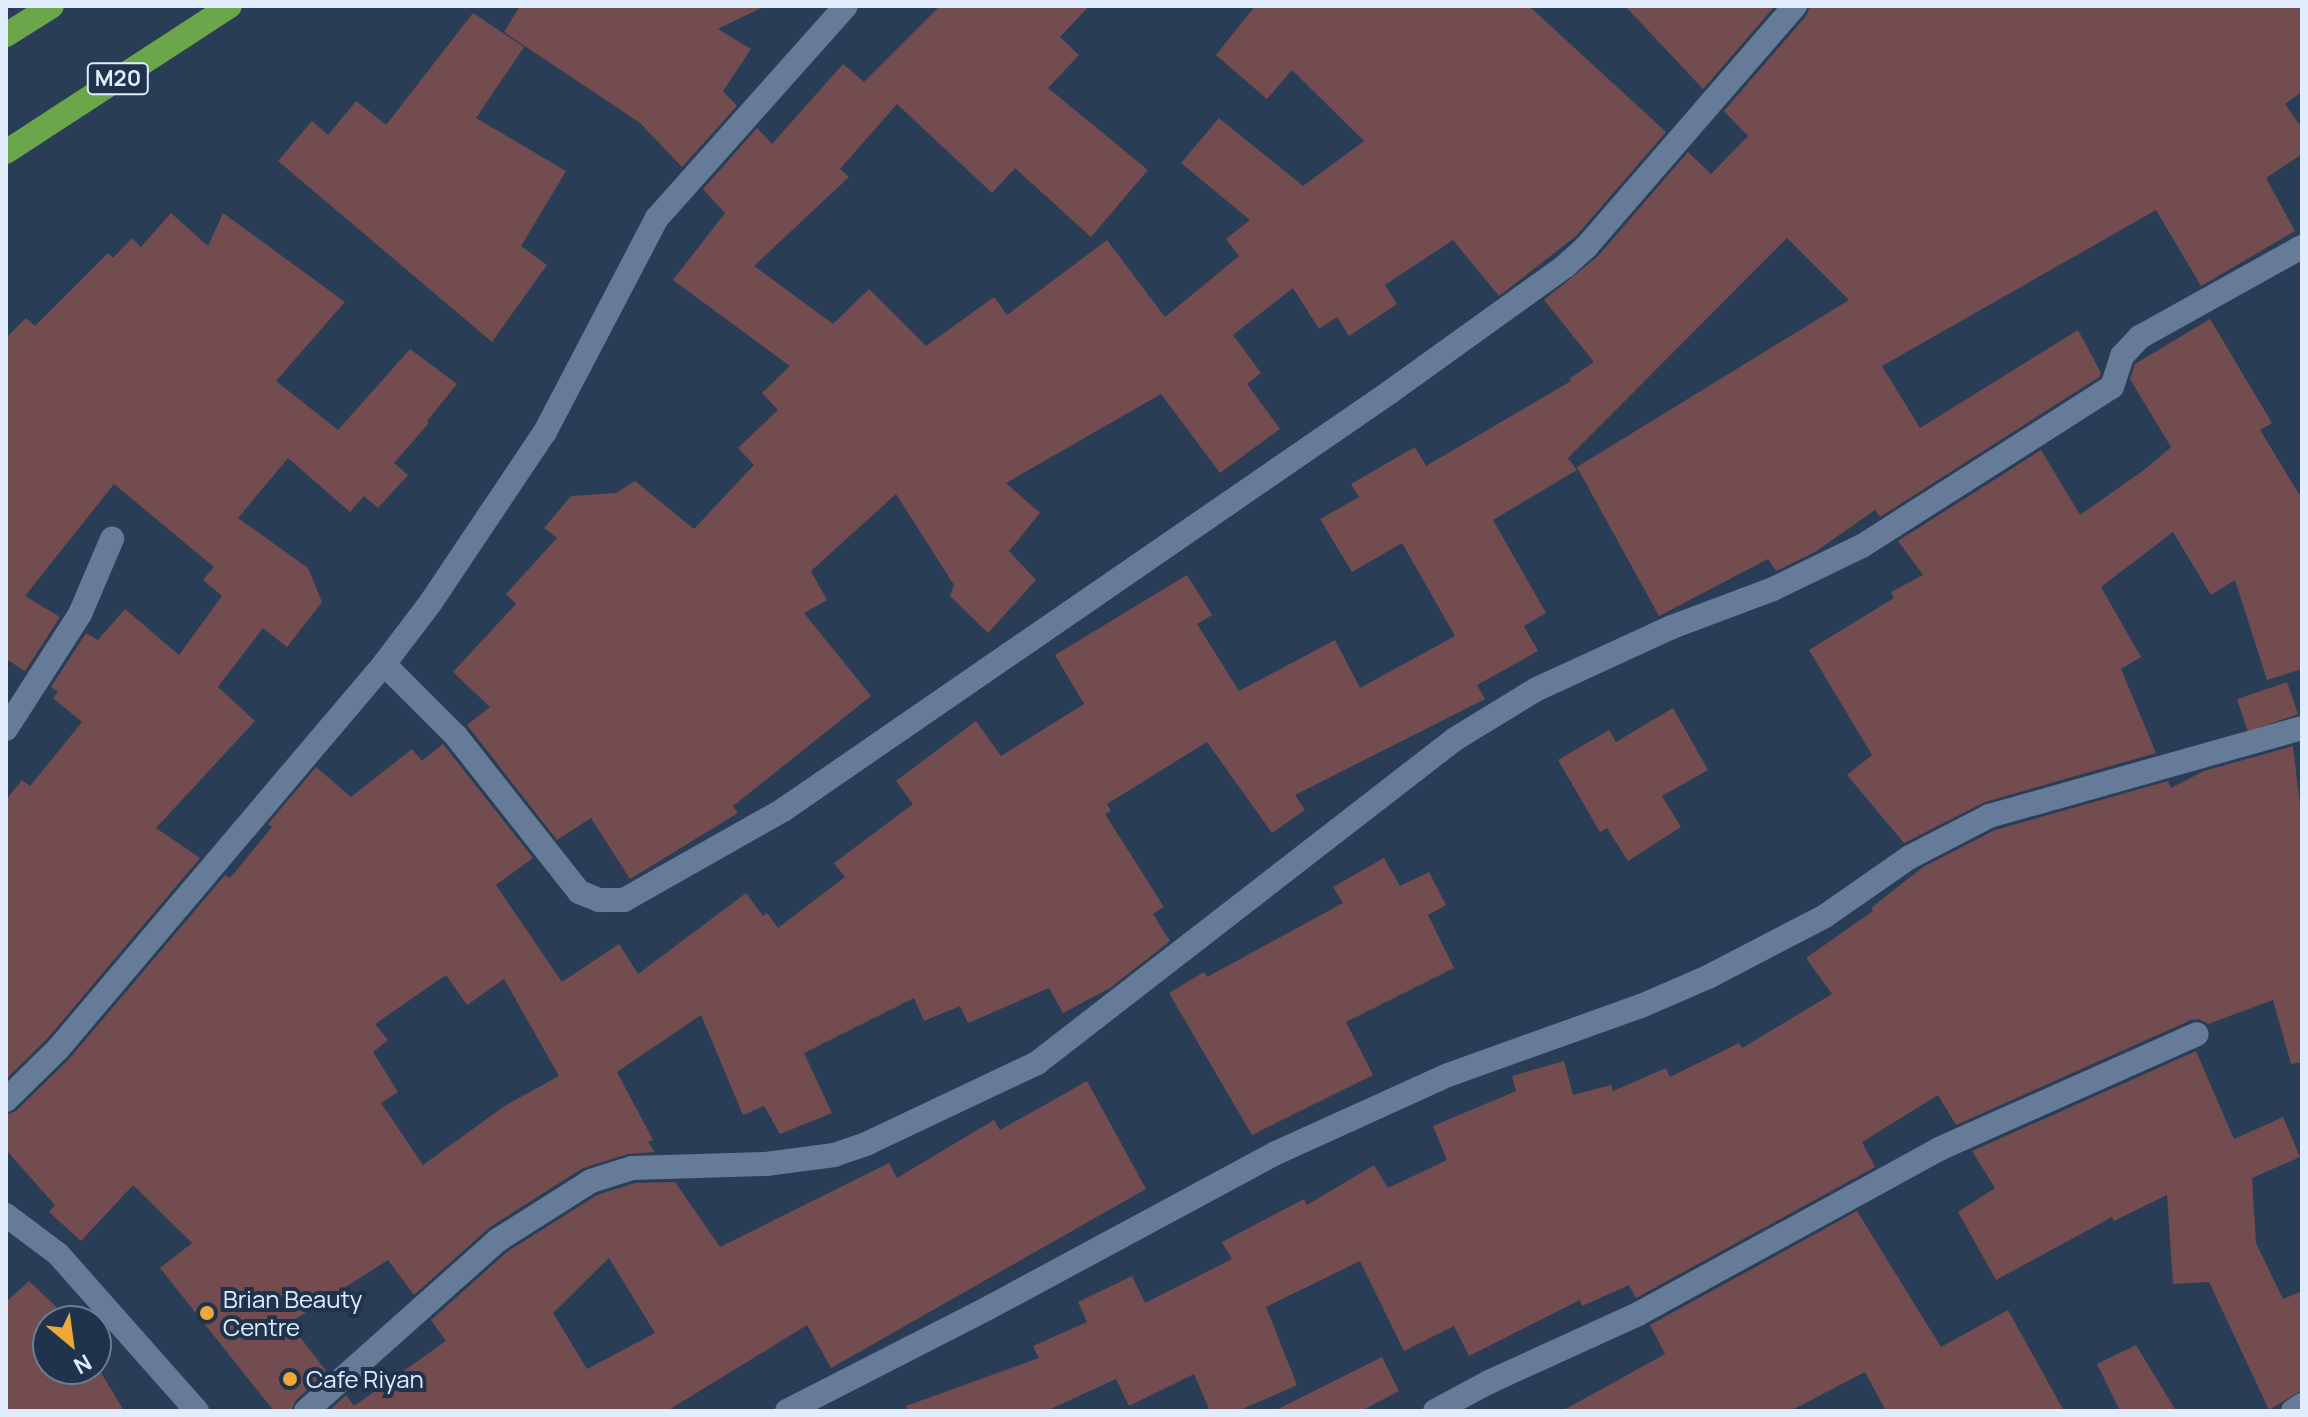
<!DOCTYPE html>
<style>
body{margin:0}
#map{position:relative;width:2308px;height:1417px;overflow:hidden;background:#2a3d57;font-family:Manrope,sans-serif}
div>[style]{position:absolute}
.building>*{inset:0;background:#724c4e;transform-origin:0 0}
.minor>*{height:24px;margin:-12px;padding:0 12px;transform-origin:12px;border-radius:12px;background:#667b98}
.highway>*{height:24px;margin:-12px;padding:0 12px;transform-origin:12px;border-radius:12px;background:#6ba64b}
.dots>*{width:22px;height:22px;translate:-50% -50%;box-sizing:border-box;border:4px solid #20334c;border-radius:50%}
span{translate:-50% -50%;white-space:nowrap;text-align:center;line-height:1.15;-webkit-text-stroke:8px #20334c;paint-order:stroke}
.shield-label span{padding:2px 6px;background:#20334c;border:2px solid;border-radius:6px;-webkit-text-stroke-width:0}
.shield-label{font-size:22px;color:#e1edfd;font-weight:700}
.poi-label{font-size:24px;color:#e1edfd}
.left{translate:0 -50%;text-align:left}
.frame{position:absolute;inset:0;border:8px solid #e1edfd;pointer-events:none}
.north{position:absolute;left:32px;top:1305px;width:80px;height:80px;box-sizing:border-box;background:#20334c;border:2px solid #6d7d93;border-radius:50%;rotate:151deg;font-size:22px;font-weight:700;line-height:32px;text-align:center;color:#e1edfd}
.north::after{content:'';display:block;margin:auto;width:28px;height:36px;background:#eca93a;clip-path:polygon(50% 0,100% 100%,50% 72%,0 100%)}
</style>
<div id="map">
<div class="building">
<i style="clip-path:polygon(520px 6px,765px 6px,718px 29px,751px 49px,723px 91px,737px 106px,682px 167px,640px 123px,504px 32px)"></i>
<i style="clip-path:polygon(940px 6px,1089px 6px,1060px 37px,1079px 55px,1048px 88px,1148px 170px,1091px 237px,1015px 168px,992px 193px,897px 104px,840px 169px,849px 177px,754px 266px,833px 324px,869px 289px,926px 346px,994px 297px,1007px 315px,1107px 240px,1165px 317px,1239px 256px,1226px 239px,1250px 220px,1181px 163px,1219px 118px,1303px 186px,1364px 141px,1292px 70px,1267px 99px,1216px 55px,1255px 6px,1529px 6px,1666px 132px,1576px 236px,1499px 296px,1453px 240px,1385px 285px,1397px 304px,1349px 336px,1337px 317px,1319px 329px,1293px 288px,1233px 335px,1261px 373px,1247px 384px,1280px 429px,1220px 473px,1161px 394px,1006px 483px,1040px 513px,1009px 551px,1036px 580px,988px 633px,950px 596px,954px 585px,896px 494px,811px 571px,827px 600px,804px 613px,871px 696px,733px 806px,738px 813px,630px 879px,591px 818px,557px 840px,467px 725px,490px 707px,453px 672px,516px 604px,506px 594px,557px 538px,544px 528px,571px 496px,616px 493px,635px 481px,694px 529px,754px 465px,738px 448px,778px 410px,762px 393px,790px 366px,673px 280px,725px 213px,703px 189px,757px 128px,772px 144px,843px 64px,864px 82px)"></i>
<i style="clip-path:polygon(1625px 6px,1775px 6px,1703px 89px)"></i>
<i style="clip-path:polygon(evenodd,1810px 6px,2302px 6px,2302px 92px,2285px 104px,2302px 128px,2302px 154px,2266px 178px,2295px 231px,2201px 286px,2156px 210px,1882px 366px,1920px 428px,2078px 330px,2101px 373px,2099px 377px,1880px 517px,1875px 510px,1815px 552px,1776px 571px,1768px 559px,1659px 616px,1577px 467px,1849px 300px,1787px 238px,1568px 458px,1577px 470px,1493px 520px,1546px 613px,1524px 626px,1538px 651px,1477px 685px,1485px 699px,1295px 795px,1305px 810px,1272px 833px,1207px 742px,1107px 804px,1111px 811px,1105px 814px,1164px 907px,1153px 914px,1170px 941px,1110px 988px,1063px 1013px,1049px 988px,968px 1023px,960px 1006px,924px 1021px,914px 998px,804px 1053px,832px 1113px,780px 1134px,764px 1106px,743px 1115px,701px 1015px,617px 1072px,653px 1140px,648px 1142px,655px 1152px,628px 1154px,583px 1168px,490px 1227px,414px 1295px,388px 1260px,289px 1323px,327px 1372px,296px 1400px,291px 1411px,274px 1411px,160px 1268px,192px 1243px,133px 1185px,81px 1241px,49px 1212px,55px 1205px,6px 1150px,6px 1115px,16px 1111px,69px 1059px,225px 875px,230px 878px,272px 827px,268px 824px,316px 767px,351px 797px,412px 749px,422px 761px,443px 744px,533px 858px,496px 885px,562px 982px,619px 944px,638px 974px,746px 893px,763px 916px,767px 913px,778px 928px,845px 877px,834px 863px,913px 804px,896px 781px,976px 721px,1001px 756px,1084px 704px,1055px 655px,1187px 575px,1212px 615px,1197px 624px,1239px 691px,1335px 640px,1360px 688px,1455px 636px,1402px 543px,1352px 572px,1320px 519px,1359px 497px,1351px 484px,1415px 447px,1426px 466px,1571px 381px,1569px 379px,1594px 362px,1544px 300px,1598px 256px,1688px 152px,1711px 174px,1748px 136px,1724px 111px,1806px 16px,1810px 6px,446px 975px,467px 1005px,504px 979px,559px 1076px,506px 1105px,423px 1165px,381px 1103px,398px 1092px,373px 1052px,388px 1040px,375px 1024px,446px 975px)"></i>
<i style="clip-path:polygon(473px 13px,524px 47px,476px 118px,566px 171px,521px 246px,547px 265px,492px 342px,278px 161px,312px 121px,328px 135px,356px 101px,386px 125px)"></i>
<i style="clip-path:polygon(171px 213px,208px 246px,223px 213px,345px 302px,276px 381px,338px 430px,410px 349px,457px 384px,427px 421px,429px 423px,394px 463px,408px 475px,378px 508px,364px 496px,350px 512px,288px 458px,238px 518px,308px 568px,322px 602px,287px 647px,263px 628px,218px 687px,255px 721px,156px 828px,200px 858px,47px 1039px,6px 1079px,6px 800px,22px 780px,30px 786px,82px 722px,53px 698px,58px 692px,51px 687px,86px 633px,98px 640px,125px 609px,179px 655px,222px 596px,203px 580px,214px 567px,114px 484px,25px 596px,60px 617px,25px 671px,6px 659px,6px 338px,26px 318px,35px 326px,108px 253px,113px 258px,132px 238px,141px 247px)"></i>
<i style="clip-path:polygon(2210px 319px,2272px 423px,2260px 430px,2302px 499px,2302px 669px,2267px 680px,2235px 580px,2211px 595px,2173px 532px,2101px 587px,2141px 657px,2121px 669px,2156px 753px,1985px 802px,1904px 843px,1847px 775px,1872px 755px,1809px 650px,1894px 598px,1891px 592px,1923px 575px,1898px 541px,2041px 450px,2080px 515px,2144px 470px,2171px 447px,2130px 379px,2135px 364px)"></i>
<i style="left:2287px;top:682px;width:34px;height:53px;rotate:71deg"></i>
<i style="clip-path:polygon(1673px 708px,1708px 770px,1662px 796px,1681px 827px,1628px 861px,1607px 828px,1600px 832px,1558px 760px,1609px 730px,1616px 742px)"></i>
<i style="clip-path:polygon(2293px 746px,2302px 822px,2302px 1062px,2291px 1064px,2273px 1000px,2208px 1024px,2199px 1019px,2191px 1020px,1956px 1125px,1938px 1095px,1862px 1142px,1875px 1167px,1636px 1298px,1629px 1285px,1582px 1306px,1580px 1300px,1469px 1356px,1454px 1326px,1404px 1351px,1360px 1261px,1266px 1307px,1297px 1385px,1238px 1411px,1210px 1411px,1194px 1374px,1129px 1406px,1116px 1379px,1046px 1411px,907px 1411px,906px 1406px,1039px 1358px,1033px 1346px,1087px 1322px,1078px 1302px,1132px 1276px,1145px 1303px,1232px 1259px,1222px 1242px,1304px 1199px,1307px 1205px,1374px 1165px,1388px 1188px,1447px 1160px,1433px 1126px,1516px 1091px,1512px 1076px,1564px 1061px,1573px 1095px,1611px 1085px,1613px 1091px,1666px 1068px,1670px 1077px,1739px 1043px,1742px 1048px,1832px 994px,1806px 958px,1873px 911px,1871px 908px,1923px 867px,1995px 830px,2168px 781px,2171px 788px,2204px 771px)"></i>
<i style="clip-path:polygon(1384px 858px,1400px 886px,1429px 872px,1446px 905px,1428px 915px,1454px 968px,1346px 1022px,1373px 1075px,1252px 1135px,1169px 993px,1204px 972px,1207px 977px,1343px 903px,1333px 887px)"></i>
<i style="clip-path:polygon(2196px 1051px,2234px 1139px,2283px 1117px,2300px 1157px,2252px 1178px,2256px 1243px,2283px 1299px,2302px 1291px,2302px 1390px,2269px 1410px,2209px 1282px,2173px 1284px,2167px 1195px,2114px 1221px,2112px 1217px,1996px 1280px,1958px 1212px,1995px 1188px,1972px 1151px)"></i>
<i style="clip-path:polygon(evenodd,1087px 1081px,1146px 1189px,831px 1368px,807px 1325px,667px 1411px,329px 1411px,346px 1395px,354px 1406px,446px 1341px,431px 1320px,507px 1252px,597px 1195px,635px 1183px,675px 1182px,720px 1247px,889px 1163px,897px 1178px,994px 1120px,1000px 1130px,1087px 1081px,609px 1258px,655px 1333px,587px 1369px,553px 1313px,609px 1258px)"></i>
<i style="clip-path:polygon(1857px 1211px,1941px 1347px,2008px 1310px,2064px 1411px,1886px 1411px,1865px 1372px,1790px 1411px,1562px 1411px,1665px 1354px,1650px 1325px)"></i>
<i style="clip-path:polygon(29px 1281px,71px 1321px,48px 1321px,48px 1369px,96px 1369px,96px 1364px,124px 1411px,6px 1411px,6px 1302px)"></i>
<i style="clip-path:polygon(2136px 1345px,2176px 1411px,2120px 1411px,2097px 1364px)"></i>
<i style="clip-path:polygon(1382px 1357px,1399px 1391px,1361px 1411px,1274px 1411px)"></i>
</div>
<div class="minor">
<i style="left:384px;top:664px;width:102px;rotate:45deg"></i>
<i style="left:456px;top:736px;width:199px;rotate:51.7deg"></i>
<i style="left:579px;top:892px;width:22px;rotate:22deg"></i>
<i style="left:599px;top:900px;width:25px"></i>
<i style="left:624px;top:900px;width:183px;rotate:-29.5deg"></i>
<i style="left:783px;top:810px;width:737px;rotate:-34.55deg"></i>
<i style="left:1390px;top:392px;width:214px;rotate:-35.7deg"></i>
<i style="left:1564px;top:267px;width:31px;rotate:-42deg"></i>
<i style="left:1587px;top:246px;width:318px;rotate:-49.1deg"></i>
<i style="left:6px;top:729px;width:137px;rotate:-57.2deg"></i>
<i style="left:80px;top:614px;width:82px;rotate:-66.9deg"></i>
<i style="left:6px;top:1100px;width:73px;rotate:-44.4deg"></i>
<i style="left:58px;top:1049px;width:504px;rotate:-49.74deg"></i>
<i style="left:384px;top:664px;width:78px;rotate:-52.8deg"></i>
<i style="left:431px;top:602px;width:205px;rotate:-56.2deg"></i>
<i style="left:545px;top:432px;width:242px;rotate:-62.4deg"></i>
<i style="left:657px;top:218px;width:284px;rotate:-48.3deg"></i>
<i style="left:6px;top:1215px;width:65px;rotate:36.9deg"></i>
<i style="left:58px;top:1254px;width:210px;rotate:48.5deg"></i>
<i style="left:306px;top:1411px;width:257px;rotate:-41.7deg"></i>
<i style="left:498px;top:1240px;width:110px;rotate:-32.4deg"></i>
<i style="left:591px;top:1181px;width:43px;rotate:-17.6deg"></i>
<i style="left:632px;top:1168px;width:134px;rotate:-1.7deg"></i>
<i style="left:766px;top:1164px;width:69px;rotate:-7.5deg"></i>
<i style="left:834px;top:1155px;width:36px;rotate:-19deg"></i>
<i style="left:868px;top:1143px;width:187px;rotate:-25.3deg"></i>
<i style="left:1037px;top:1063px;width:529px;rotate:-37.78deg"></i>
<i style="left:1455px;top:739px;width:96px;rotate:-31.4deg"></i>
<i style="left:1537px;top:689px;width:149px;rotate:-24.7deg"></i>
<i style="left:1672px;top:627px;width:108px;rotate:-20.6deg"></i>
<i style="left:1773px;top:589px;width:99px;rotate:-25.8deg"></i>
<i style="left:1862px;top:546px;width:296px;rotate:-32.5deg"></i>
<i style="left:2112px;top:387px;width:33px;rotate:-72deg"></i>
<i style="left:2122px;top:356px;width:26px;rotate:-47deg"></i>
<i style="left:2140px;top:337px;width:185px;rotate:-29.1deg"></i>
<i style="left:787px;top:1411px;width:228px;rotate:-27.1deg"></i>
<i style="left:990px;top:1307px;width:325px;rotate:-28.3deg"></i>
<i style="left:1276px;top:1153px;width:189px;rotate:-24.4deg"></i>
<i style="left:1448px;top:1075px;width:205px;rotate:-19.7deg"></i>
<i style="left:1641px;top:1006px;width:73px;rotate:-23.4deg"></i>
<i style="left:1708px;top:977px;width:132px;rotate:-27.5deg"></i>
<i style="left:1825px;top:916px;width:103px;rotate:-34.8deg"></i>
<i style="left:1910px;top:857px;width:89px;rotate:-27.4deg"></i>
<i style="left:1989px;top:816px;width:325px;rotate:-15.7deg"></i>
<i style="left:1435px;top:1411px;width:61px;rotate:-28.2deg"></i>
<i style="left:1489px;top:1382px;width:164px;rotate:-24.5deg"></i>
<i style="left:1638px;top:1314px;width:343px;rotate:-28.7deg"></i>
<i style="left:1939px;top:1149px;width:282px;rotate:-24deg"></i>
<i style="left:2293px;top:1411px;width:11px;rotate:-34deg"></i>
</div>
<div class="highway">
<i style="left:6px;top:35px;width:54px;rotate:-32.2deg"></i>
<i style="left:6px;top:152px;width:267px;rotate:-33.1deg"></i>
</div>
<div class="dots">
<i style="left:207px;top:1313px;background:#eca93a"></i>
<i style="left:290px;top:1379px;background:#eca93a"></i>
</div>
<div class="shield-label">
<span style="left:118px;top:79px">M20</span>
</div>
<div class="poi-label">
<span class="left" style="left:223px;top:1313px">Brian Beauty<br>Centre</span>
<span class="left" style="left:306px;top:1379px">Cafe Riyan</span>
</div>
<div class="frame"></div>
<div class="north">N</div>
</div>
